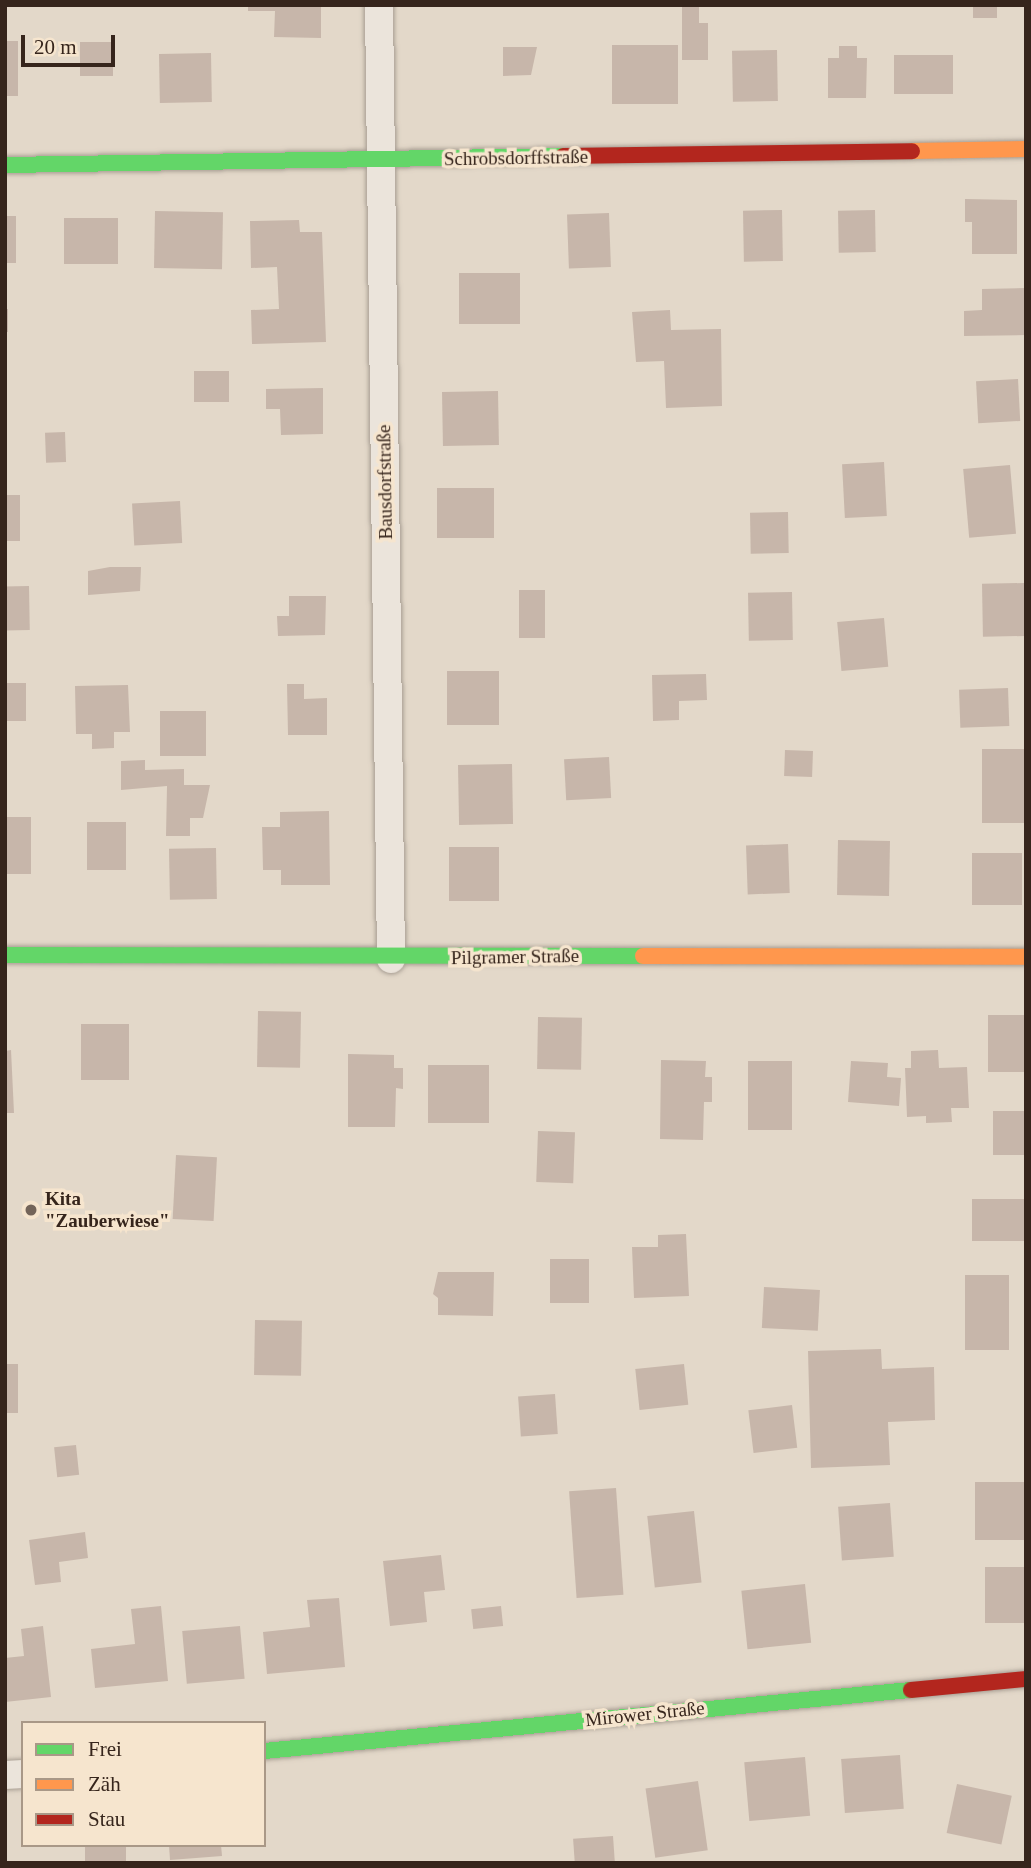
<!DOCTYPE html>
<meta charset="utf-8">
<style>
body{margin:0}
#map{position:relative;width:1031px;height:1868px;overflow:hidden;background:#e3d8c9;font-family:"Times New Roman",serif}
div>[style]{position:absolute}
.building>*{inset:0;background:#c7b6aa;transform-origin:0 0}
.roads{filter:drop-shadow(0 0 2px #a89e93) drop-shadow(0 0 2px #a89e93)}
.street>*{height:28px;margin:-14px;padding:0 14px;transform-origin:14px;border-radius:14px;background:#ebe4db}
.fast>*{height:16px;margin:-8px;padding:0 8px;transform-origin:8px;border-radius:8px;background:#63d668}
.slow>*{height:16px;margin:-8px;padding:0 8px;transform-origin:8px;border-radius:8px;background:#ff974d}
.jam>*{height:16px;margin:-8px;padding:0 8px;transform-origin:8px;border-radius:8px;background:#b3261e}
.dots>*{width:19px;height:19px;translate:-50% -50%;box-sizing:border-box;border:4px solid #f6e5ce;border-radius:50%}
span{translate:-50% -50%;white-space:nowrap;text-align:center;line-height:1.15;-webkit-text-stroke:7px #f6e5ce;paint-order:stroke}
.street-label{font-size:19px;color:#36251c}
.poi-label{font-size:19px;color:#36251c;font-weight:700}
.left{translate:0 -50%;text-align:left}
.frame{position:absolute;inset:0;border:7px solid #36251c;pointer-events:none}
.legend{position:absolute;left:21px;top:1721px;width:245px;height:126px;box-sizing:border-box;background:#f6e5ce;border:2px solid #a99887;margin:0;padding:9px 12px;list-style:none;font-size:21px;color:#36251c}
.legend li{display:flex;align-items:center;gap:14px;height:35px}
.legend b{width:35px;border:2px solid #a99887}
.scale{position:absolute;left:21px;top:35px;width:94px;height:32px;box-sizing:border-box;border:4px solid #36251c;border-top:0;padding-left:9px;font-size:21px;line-height:24px;white-space:nowrap;color:#36251c;-webkit-text-stroke:5px #f6e5ce;paint-order:stroke}
</style>
<div id="map">
<div class="building">
<i style="clip-path:polygon(248px 5px,321px 5px,321px 38px,274px 37px,275px 11px,248px 11px)"></i>
<i style="clip-path:polygon(682px 5px,699px 5px,699px 23px,708px 23px,708px 60px,682px 60px)"></i>
<i style="left:973px;top:5px;width:24px;height:13px"></i>
<i style="left:5px;top:41px;width:13px;height:55px"></i>
<i style="left:80px;top:42px;width:33px;height:34px"></i>
<i style="left:678px;top:45px;width:59px;height:66px;rotate:90deg"></i>
<i style="clip-path:polygon(839px 46px,857px 46px,857px 58px,867px 58px,866px 98px,828px 98px,828px 58px,839px 58px)"></i>
<i style="clip-path:polygon(503px 47px,537px 47px,531px 75px,503px 76px)"></i>
<i style="left:777px;top:50px;width:51px;height:45px;rotate:89deg"></i>
<i style="left:211px;top:53px;width:49px;height:52px;rotate:89deg"></i>
<i style="left:894px;top:55px;width:59px;height:39px"></i>
<i style="clip-path:polygon(965px 199px,1017px 200px,1017px 254px,972px 254px,972px 222px,965px 222px)"></i>
<i style="left:782px;top:210px;width:51px;height:39px;rotate:89deg"></i>
<i style="left:875px;top:210px;width:42px;height:37px;rotate:89deg"></i>
<i style="left:155px;top:211px;width:68px;height:57px;rotate:1deg"></i>
<i style="left:609px;top:213px;width:54px;height:42px;rotate:88deg"></i>
<i style="left:5px;top:216px;width:11px;height:47px"></i>
<i style="left:64px;top:218px;width:54px;height:46px"></i>
<i style="clip-path:polygon(299px 220px,300px 232px,322px 232px,326px 342px,252px 344px,251px 310px,279px 309px,277px 267px,251px 268px,250px 221px)"></i>
<i style="left:459px;top:273px;width:61px;height:51px"></i>
<i style="clip-path:polygon(1025px 288px,1026px 335px,964px 336px,964px 311px,982px 310px,982px 289px)"></i>
<i style="left:5px;top:309px;width:3px;height:23px"></i>
<i style="clip-path:polygon(670px 310px,671px 330px,721px 329px,722px 406px,666px 408px,664px 361px,636px 362px,632px 312px)"></i>
<i style="left:194px;top:371px;width:35px;height:31px"></i>
<i style="left:1018px;top:379px;width:42px;height:42px;rotate:87deg"></i>
<i style="clip-path:polygon(323px 388px,323px 434px,281px 435px,280px 409px,266px 409px,266px 389px)"></i>
<i style="left:498px;top:391px;width:54px;height:56px;rotate:89deg"></i>
<i style="left:65px;top:432px;width:30px;height:20px;rotate:88deg"></i>
<i style="left:884px;top:462px;width:54px;height:42px;rotate:87deg"></i>
<i style="left:1010px;top:465px;width:69px;height:47px;rotate:85deg"></i>
<i style="left:494px;top:488px;width:50px;height:57px;rotate:90deg"></i>
<i style="left:5px;top:495px;width:15px;height:46px"></i>
<i style="left:180px;top:501px;width:42px;height:48px;rotate:87deg"></i>
<i style="left:788px;top:512px;width:41px;height:38px;rotate:89deg"></i>
<i style="clip-path:polygon(110px 567px,141px 567px,140px 591px,88px 595px,88px 571px)"></i>
<i style="left:1024px;top:583px;width:53px;height:42px;rotate:89deg"></i>
<i style="left:29px;top:586px;width:44px;height:24px;rotate:89deg"></i>
<i style="left:519px;top:590px;width:26px;height:48px"></i>
<i style="left:792px;top:592px;width:48px;height:44px;rotate:89deg"></i>
<i style="clip-path:polygon(289px 596px,326px 596px,325px 635px,278px 636px,277px 616px,289px 616px)"></i>
<i style="left:884px;top:618px;width:49px;height:47px;rotate:85deg"></i>
<i style="left:447px;top:671px;width:52px;height:54px"></i>
<i style="clip-path:polygon(706px 674px,707px 700px,679px 701px,679px 720px,653px 721px,652px 675px)"></i>
<i style="left:5px;top:683px;width:21px;height:38px"></i>
<i style="clip-path:polygon(287px 684px,304px 684px,304px 699px,327px 698px,327px 735px,288px 735px)"></i>
<i style="clip-path:polygon(128px 685px,130px 732px,114px 732px,114px 748px,92px 749px,92px 734px,76px 734px,75px 686px)"></i>
<i style="left:1008px;top:688px;width:38px;height:49px;rotate:88deg"></i>
<i style="left:160px;top:711px;width:46px;height:45px"></i>
<i style="left:982px;top:749px;width:44px;height:74px"></i>
<i style="left:785px;top:750px;width:28px;height:26px;rotate:2deg"></i>
<i style="left:609px;top:757px;width:41px;height:45px;rotate:87deg"></i>
<i style="clip-path:polygon(145px 760px,145px 770px,184px 769px,184px 785px,210px 785px,203px 818px,190px 818px,190px 836px,166px 836px,167px 786px,121px 790px,121px 761px)"></i>
<i style="left:512px;top:764px;width:60px;height:54px;rotate:89deg"></i>
<i style="clip-path:polygon(329px 811px,330px 885px,281px 885px,281px 870px,263px 870px,262px 827px,280px 827px,280px 812px)"></i>
<i style="left:5px;top:817px;width:26px;height:57px"></i>
<i style="left:87px;top:822px;width:39px;height:48px"></i>
<i style="left:838px;top:840px;width:52px;height:55px;rotate:1deg"></i>
<i style="left:788px;top:844px;width:49px;height:42px;rotate:88deg"></i>
<i style="left:449px;top:847px;width:50px;height:54px"></i>
<i style="left:216px;top:848px;width:51px;height:47px;rotate:89deg"></i>
<i style="left:972px;top:853px;width:50px;height:52px"></i>
<i style="left:258px;top:1011px;width:43px;height:56px;rotate:1deg"></i>
<i style="left:1026px;top:1015px;width:57px;height:38px;rotate:90deg"></i>
<i style="left:538px;top:1017px;width:44px;height:52px;rotate:1deg"></i>
<i style="left:81px;top:1024px;width:48px;height:56px"></i>
<i style="clip-path:polygon(11px 1050px,14px 1113px,5px 1113px,5px 1051px)"></i>
<i style="clip-path:polygon(938px 1050px,939px 1068px,967px 1067px,969px 1108px,951px 1108px,952px 1122px,926px 1123px,926px 1116px,907px 1117px,905px 1068px,911px 1068px,911px 1051px)"></i>
<i style="clip-path:polygon(348px 1054px,394px 1055px,394px 1068px,403px 1068px,403px 1089px,396px 1088px,395px 1127px,348px 1127px)"></i>
<i style="clip-path:polygon(661px 1060px,706px 1061px,705px 1077px,712px 1077px,712px 1102px,704px 1102px,703px 1140px,660px 1139px)"></i>
<i style="left:748px;top:1061px;width:44px;height:69px"></i>
<i style="clip-path:polygon(851px 1061px,888px 1063px,887px 1077px,901px 1078px,899px 1106px,848px 1102px)"></i>
<i style="left:428px;top:1065px;width:61px;height:58px"></i>
<i style="left:1026px;top:1111px;width:44px;height:33px;rotate:90deg"></i>
<i style="left:538px;top:1131px;width:37px;height:51px;rotate:2deg"></i>
<i style="left:176px;top:1155px;width:41px;height:64px;rotate:3deg"></i>
<i style="left:1026px;top:1199px;width:42px;height:54px;rotate:90deg"></i>
<i style="clip-path:polygon(686px 1234px,689px 1296px,634px 1298px,632px 1247px,658px 1247px,658px 1235px)"></i>
<i style="left:550px;top:1259px;width:39px;height:44px"></i>
<i style="clip-path:polygon(438px 1272px,494px 1272px,493px 1316px,438px 1315px,438px 1298px,433px 1294px)"></i>
<i style="left:965px;top:1275px;width:44px;height:75px"></i>
<i style="left:764px;top:1287px;width:56px;height:41px;rotate:3deg"></i>
<i style="left:255px;top:1320px;width:47px;height:55px;rotate:1deg"></i>
<i style="clip-path:polygon(881px 1349px,882px 1369px,934px 1367px,935px 1420px,888px 1422px,890px 1465px,811px 1468px,808px 1351px)"></i>
<i style="left:5px;top:1364px;width:13px;height:49px"></i>
<i style="left:684px;top:1364px;width:41px;height:49px;rotate:84deg"></i>
<i style="left:555px;top:1394px;width:40px;height:37px;rotate:86deg"></i>
<i style="left:792px;top:1405px;width:43px;height:44px;rotate:83deg"></i>
<i style="left:76px;top:1445px;width:30px;height:22px;rotate:84deg"></i>
<i style="left:975px;top:1482px;width:51px;height:58px"></i>
<i style="left:616px;top:1488px;width:107px;height:47px;rotate:86deg"></i>
<i style="left:890px;top:1503px;width:54px;height:52px;rotate:86deg"></i>
<i style="left:694px;top:1511px;width:72px;height:47px;rotate:84deg"></i>
<i style="clip-path:polygon(85px 1532px,88px 1558px,59px 1562px,61px 1582px,35px 1585px,29px 1540px)"></i>
<i style="clip-path:polygon(441px 1555px,445px 1590px,424px 1592px,427px 1622px,390px 1626px,383px 1561px)"></i>
<i style="left:985px;top:1567px;width:41px;height:56px"></i>
<i style="left:805px;top:1584px;width:59px;height:64px;rotate:84deg"></i>
<i style="clip-path:polygon(339px 1598px,345px 1667px,267px 1674px,263px 1632px,310px 1627px,307px 1600px)"></i>
<i style="clip-path:polygon(161px 1606px,168px 1681px,95px 1688px,91px 1649px,135px 1644px,131px 1609px)"></i>
<i style="left:501px;top:1606px;width:20px;height:30px;rotate:84deg"></i>
<i style="clip-path:polygon(43px 1626px,51px 1697px,5px 1702px,5px 1658px,24px 1656px,21px 1629px)"></i>
<i style="left:240px;top:1626px;width:53px;height:58px;rotate:85deg"></i>
<i style="left:900px;top:1755px;width:54px;height:59px;rotate:86deg"></i>
<i style="left:805px;top:1757px;width:59px;height:61px;rotate:85deg"></i>
<i style="left:698px;top:1781px;width:70px;height:53px;rotate:82deg"></i>
<i style="left:957px;top:1784px;width:56px;height:50px;rotate:12deg"></i>
<i style="left:613px;top:1836px;width:27px;height:40px;rotate:86deg"></i>
<i style="left:85px;top:1845px;width:41px;height:18px"></i>
<i style="clip-path:polygon(169px 1845px,221px 1845px,222px 1856px,170px 1860px)"></i>
</div>
<div class="roads">
<div class="street">
<i style="left:379px;top:5px;width:954px;rotate:89.28deg"></i>
<i style="left:5px;top:1775px;width:18px;rotate:-3deg"></i>
</div>
<div class="fast">
<i style="left:5px;top:165px;width:558px;rotate:-0.92deg"></i>
<i style="left:5px;top:955px;width:638px;rotate:0.09deg"></i>
<i style="left:264px;top:1751px;width:650px;rotate:-5.39deg"></i>
</div>
<div class="slow">
<i style="left:912px;top:151px;width:114px;rotate:-1deg"></i>
<i style="left:643px;top:956px;width:383px;rotate:0.1deg"></i>
</div>
<div class="jam">
<i style="left:563px;top:156px;width:349px;rotate:-0.8deg"></i>
<i style="left:911px;top:1690px;width:116px;rotate:-5.5deg"></i>
</div>
</div>
<div class="dots">
<i style="left:31px;top:1210px;background:#736459"></i>
</div>
<div class="street-label">
<span style="left:516px;top:158px;rotate:-1deg">Schrobsdorffstraße</span>
<span style="left:385px;top:482px;rotate:-91deg">Bausdorfstraße</span>
<span style="left:515px;top:957px;rotate:-1deg">Pilgramer Straße</span>
<span style="left:645px;top:1714px;rotate:-6deg">Mirower Straße</span>
</div>
<div class="poi-label">
<span class="left" style="left:45px;top:1210px">Kita<br>"Zauberwiese"</span>
</div>
<div class="frame"></div>
<ul class="legend">
<li><b style="height:9px;background:#63d668"></b>Frei</li>
<li><b style="height:9px;background:#ff974d"></b>Zäh</li>
<li><b style="height:9px;background:#b3261e"></b>Stau</li>
</ul>
<div class="scale">20 m</div>
</div>
